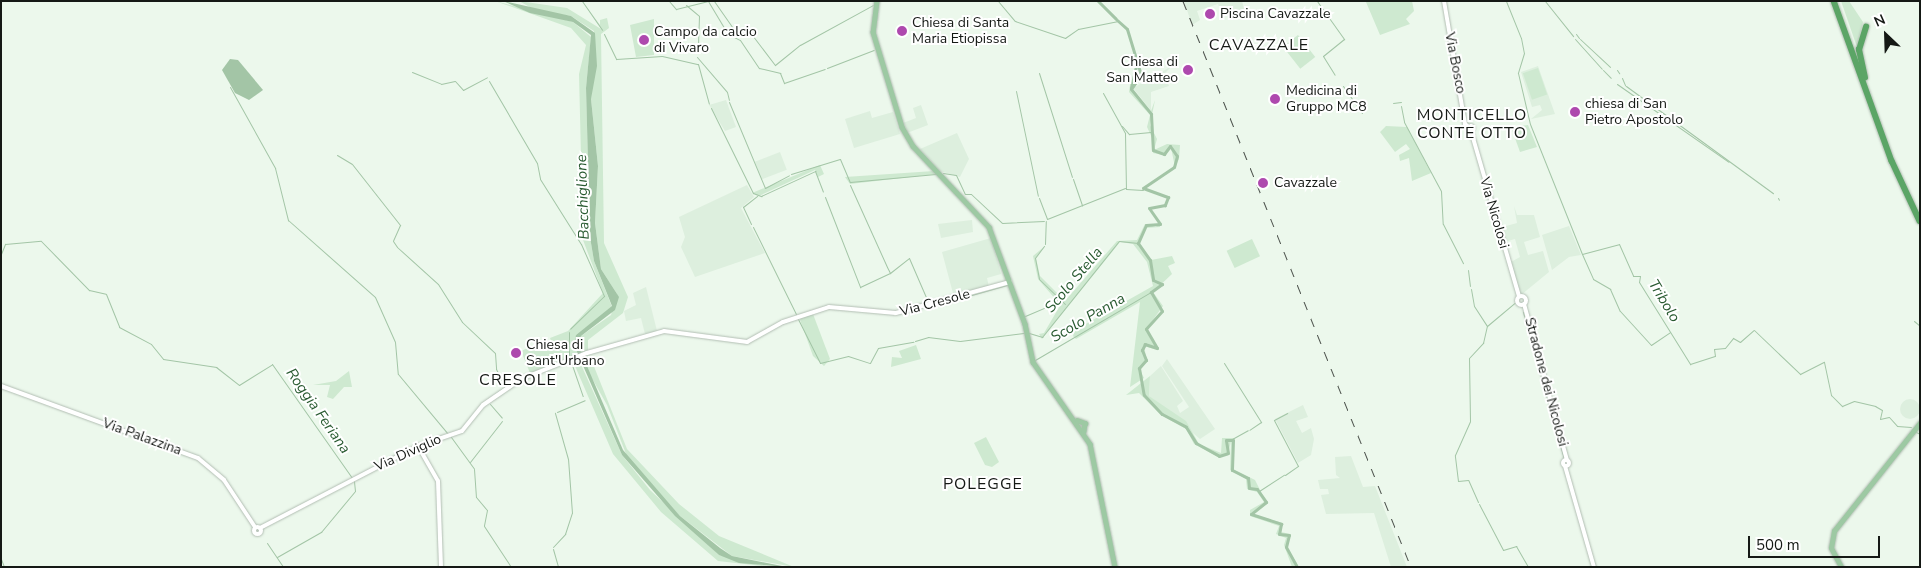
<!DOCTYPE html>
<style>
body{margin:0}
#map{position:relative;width:1921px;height:568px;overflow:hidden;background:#ecf8ec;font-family:"Nunito Sans",sans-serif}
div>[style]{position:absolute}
.built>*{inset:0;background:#ddefde;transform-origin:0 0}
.round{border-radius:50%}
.green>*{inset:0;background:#cee9d0;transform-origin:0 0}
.water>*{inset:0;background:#a3c5a6}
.stream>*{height:1px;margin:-0.5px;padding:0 0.5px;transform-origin:0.5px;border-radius:0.5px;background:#a3c5a6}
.canal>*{height:2.5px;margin:-1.25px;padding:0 1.25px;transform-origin:1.25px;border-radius:1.25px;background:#a3c5a6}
.river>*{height:3px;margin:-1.5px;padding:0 1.5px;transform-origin:1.5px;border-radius:1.5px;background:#a3c5a6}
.roads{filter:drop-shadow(0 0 1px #b2beb3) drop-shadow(0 0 1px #b2beb3)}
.secondary>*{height:4px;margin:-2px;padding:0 2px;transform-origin:2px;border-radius:2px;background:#fff}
.secondary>.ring{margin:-2px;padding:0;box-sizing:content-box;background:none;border:4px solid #fff;border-radius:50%}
.primary>*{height:4.5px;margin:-2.25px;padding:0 2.25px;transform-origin:2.25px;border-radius:2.25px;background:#9dc9a3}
.motorway>*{height:5.5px;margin:-2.75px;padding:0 2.75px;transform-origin:2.75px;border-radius:2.75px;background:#5ba566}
.rail>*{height:1px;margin-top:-0.5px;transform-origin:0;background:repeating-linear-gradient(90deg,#4c524c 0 9px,transparent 0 18px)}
.dots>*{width:14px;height:14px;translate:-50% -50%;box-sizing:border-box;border:2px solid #fff;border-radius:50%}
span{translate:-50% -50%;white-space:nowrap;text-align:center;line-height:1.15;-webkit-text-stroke:4px #fff;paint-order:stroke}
.poi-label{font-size:14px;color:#151915}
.left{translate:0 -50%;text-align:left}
.right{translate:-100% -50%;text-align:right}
.street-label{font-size:14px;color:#151915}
.water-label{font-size:15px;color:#285a30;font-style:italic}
.quarter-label{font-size:16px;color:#151915;letter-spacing:1px}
.frame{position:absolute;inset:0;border:2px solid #151915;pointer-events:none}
.north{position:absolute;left:1861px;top:10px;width:50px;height:50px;-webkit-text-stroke:4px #fff;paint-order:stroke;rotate:336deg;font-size:14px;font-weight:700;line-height:20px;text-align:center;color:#151915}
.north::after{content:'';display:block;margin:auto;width:18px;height:22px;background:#151915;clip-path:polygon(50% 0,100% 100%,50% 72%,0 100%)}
.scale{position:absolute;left:1748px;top:536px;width:132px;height:22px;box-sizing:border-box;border:2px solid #151915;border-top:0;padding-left:6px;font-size:15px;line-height:18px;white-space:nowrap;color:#151915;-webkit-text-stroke:4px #fff;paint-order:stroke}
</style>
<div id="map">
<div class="built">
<i style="clip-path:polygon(1184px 1px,1242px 1px,1244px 9px,1223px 16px,1218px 4px,1197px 11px,1200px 20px,1192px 25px)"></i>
<i style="clip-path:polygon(1172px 66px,1164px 74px,1169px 86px,1151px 92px,1151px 111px,1133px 88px)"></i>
<i style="clip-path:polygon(1538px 66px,1555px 114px,1531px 119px,1542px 110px,1540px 105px,1532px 107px,1521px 72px)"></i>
<i style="clip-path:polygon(726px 100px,736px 127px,725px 131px,709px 105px)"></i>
<i style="clip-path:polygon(921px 105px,928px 125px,907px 133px,903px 123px,916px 118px,913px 108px)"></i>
<i style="clip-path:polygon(870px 111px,872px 118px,893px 112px,900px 134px,854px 148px,845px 119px)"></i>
<i style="clip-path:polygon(957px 133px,969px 159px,960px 177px,940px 171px,920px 149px)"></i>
<i style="left:780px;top:152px;width:19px;height:27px;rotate:69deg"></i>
<i style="clip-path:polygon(747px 185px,754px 197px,741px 208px,765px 253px,695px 277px,681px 247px,685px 237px,679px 217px)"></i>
<i style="clip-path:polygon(1514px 206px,1517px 215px,1534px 215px,1540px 237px,1524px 242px,1528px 255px,1543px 251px,1549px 272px,1521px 295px,1509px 263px,1520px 257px,1515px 239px,1504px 242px,1499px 228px,1517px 223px)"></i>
<i style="clip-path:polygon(972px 220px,973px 232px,941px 238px,938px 224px)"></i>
<i style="clip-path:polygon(1569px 226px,1581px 255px,1569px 257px,1552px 270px,1542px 235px)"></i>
<i style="clip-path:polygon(991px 238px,1001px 274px,987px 278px,989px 287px,954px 297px,942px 252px)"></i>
<i style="clip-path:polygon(646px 287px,657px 331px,645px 334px,641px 318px,626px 321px,624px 311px,636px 305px,633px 293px)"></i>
<i style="clip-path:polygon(1167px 359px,1215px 429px,1200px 439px,1149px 396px,1150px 376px,1161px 366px,1183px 401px,1177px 406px,1180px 413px,1189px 407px,1162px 366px)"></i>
<i class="round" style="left:1900px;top:399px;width:20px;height:20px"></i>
<i style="clip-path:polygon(1303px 405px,1308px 417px,1296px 421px,1302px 433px,1311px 428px,1314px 439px,1311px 455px,1298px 463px,1275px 419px)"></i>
<i style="clip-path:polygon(1351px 456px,1363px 487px,1375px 486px,1407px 567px,1391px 567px,1374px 513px,1326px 514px,1321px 495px,1329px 494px,1328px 489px,1320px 489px,1318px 480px,1340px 478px,1336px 475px,1335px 457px)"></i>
</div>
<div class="green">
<i style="clip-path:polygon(495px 1px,573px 22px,591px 37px,586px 88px,590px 237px,594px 261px,612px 307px,576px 335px,577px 355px,530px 373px,521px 351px,546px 340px,552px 343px,550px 338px,568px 331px,603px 293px,583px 240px,579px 74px,586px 45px,571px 28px)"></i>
<i style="clip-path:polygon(519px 1px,567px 8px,601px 29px,582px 1px,600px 25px,600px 20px,607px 18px,609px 28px,601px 34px,604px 243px,628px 297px,623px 313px,588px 340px,588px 352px,581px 354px,581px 336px,611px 315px,617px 294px,601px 269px,595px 223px,598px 166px,591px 99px,594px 31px,571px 16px,535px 10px)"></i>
<i style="clip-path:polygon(1412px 1px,1414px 11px,1406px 19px,1410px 24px,1380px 35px,1366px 2px)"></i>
<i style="clip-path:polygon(1841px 1px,1849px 1px,1863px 22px,1857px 47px)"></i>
<i style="clip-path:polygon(654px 19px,654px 55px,636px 57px,630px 25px)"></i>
<i style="left:1298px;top:35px;width:28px;height:19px;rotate:52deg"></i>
<i style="left:1538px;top:68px;width:28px;height:16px;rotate:71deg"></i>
<i style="clip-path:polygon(1131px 77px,1131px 88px,1151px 111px,1155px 100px,1150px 125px,1157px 139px,1154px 150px,1167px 144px,1180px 145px,1179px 159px,1175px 167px,1171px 148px,1163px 155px,1153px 153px,1154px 142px,1147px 127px,1150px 115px,1129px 92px)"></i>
<i style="clip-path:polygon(1528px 125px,1537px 147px,1520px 152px,1511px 127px)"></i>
<i style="clip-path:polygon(1386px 126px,1407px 127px,1431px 173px,1412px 181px,1409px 158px,1400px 161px,1399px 155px,1410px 149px,1406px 144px,1395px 152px,1380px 132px)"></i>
<i style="clip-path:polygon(820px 165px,824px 174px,818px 177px,815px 170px,759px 196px,752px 193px)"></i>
<i style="clip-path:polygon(934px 171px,937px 174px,850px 184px,845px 177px)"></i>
<i style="clip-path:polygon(1160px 221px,1160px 227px,1146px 228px,1139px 244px,1151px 260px,1172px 256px,1175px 263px,1168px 266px,1172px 274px,1153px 292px,1163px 306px,1147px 328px,1157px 350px,1144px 346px,1147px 361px,1140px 370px,1144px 378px,1130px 387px,1140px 302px,1076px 339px,1073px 336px,1075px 330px,1153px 286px,1147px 262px,1133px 244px,1120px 242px,1042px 339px,1039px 334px,1044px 333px,1061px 304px,1049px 306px,1057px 301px,1038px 279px,1033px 256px,1045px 246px,1036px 258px,1040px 276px,1065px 301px,1117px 241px,1137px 240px,1145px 224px,1156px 227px)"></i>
<i style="left:1252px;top:239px;width:19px;height:28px;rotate:65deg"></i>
<i style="clip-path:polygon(813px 314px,830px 359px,824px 366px,813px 356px,799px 317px)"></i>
<i style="clip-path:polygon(916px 345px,921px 359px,891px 367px,892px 357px,902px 358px,899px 351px)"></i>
<i style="clip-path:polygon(589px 354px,627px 449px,679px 504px,719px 536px,794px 567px,732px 556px,680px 516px,628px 459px,607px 405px,585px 366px,581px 356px)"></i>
<i style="clip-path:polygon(578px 358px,622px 455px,650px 490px,719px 555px,771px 567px,718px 561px,661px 512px,613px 454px,572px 359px)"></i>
<i style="clip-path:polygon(349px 371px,352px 387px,344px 387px,333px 399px,327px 397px,330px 385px,313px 385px,336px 381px)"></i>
<i style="clip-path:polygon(1150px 376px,1149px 396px,1186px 421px,1199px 444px,1221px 453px,1222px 438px,1234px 438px,1233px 469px,1255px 480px,1267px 504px,1252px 514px,1283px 523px,1281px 532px,1290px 534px,1287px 547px,1299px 567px,1292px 567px,1284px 545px,1286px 538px,1276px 534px,1279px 526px,1250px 516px,1250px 510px,1264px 502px,1257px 492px,1247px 489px,1246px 479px,1230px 470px,1231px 441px,1228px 455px,1218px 457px,1194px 444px,1186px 429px,1161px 415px,1139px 393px,1126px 395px)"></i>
<i style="clip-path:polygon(986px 437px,999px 462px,992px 467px,985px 465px,974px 443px)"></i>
</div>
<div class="water">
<i style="clip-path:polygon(503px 1px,571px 16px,595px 33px,597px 66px,591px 99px,598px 166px,595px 223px,601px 269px,619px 297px,615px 310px,581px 336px,578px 345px,623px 450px,680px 516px,720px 548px,732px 556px,787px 567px,739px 563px,719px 555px,675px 516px,622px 455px,574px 345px,576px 335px,612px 306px,594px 261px,590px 237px,586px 88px,591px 35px,573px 22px,530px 13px)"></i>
<i style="clip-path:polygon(230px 59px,238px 60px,263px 90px,249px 100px,235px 93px,222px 70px)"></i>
</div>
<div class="stream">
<i style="left:582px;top:1px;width:35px;rotate:55deg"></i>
<i style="left:669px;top:1px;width:11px;rotate:49deg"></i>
<i style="left:676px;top:9px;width:32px;rotate:-14deg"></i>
<i style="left:708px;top:1px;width:39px;rotate:59deg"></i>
<i style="left:728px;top:34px;width:13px;rotate:27deg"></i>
<i style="left:740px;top:40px;width:34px;rotate:56deg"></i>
<i style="left:759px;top:68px;width:22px;rotate:13deg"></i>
<i style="left:780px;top:73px;width:11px;rotate:68deg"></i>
<i style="left:784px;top:83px;width:43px;rotate:-18.9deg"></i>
<i style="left:714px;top:1px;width:39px;rotate:55deg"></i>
<i style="left:736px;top:33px;width:12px;rotate:-31deg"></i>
<i style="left:746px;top:27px;width:48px;rotate:52.7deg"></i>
<i style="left:775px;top:65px;width:32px;rotate:-39deg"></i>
<i style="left:800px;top:45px;width:83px;rotate:-28.7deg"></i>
<i style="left:998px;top:1px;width:26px;rotate:50deg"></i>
<i style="left:1015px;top:21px;width:53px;rotate:18.8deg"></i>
<i style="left:1065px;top:38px;width:16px;rotate:-35deg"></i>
<i style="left:1078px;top:29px;width:41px;rotate:-11.3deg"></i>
<i style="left:1317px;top:1px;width:47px;rotate:54.6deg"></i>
<i style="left:1344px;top:39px;width:27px;rotate:141deg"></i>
<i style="left:1323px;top:56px;width:22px;rotate:58deg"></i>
<i style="left:1506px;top:1px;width:40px;rotate:68deg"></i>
<i style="left:1521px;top:38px;width:15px;rotate:79deg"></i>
<i style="left:1524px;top:53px;width:21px;rotate:107deg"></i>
<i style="left:1518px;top:73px;width:52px;rotate:76.8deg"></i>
<i style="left:1530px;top:124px;width:140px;rotate:68.2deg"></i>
<i style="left:1582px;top:254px;width:38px;rotate:-15deg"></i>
<i style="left:1619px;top:244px;width:35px;rotate:66deg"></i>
<i style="left:1633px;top:276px;width:7px"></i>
<i style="left:1640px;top:276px;width:6px;rotate:99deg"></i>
<i style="left:1639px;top:282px;width:97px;rotate:58.1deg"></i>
<i style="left:1690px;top:364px;width:26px;rotate:-18deg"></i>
<i style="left:1715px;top:356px;width:7px;rotate:-98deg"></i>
<i style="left:1714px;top:349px;width:11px;rotate:-5deg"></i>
<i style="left:1725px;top:348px;width:13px;rotate:-51deg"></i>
<i style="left:1733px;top:338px;width:8px;rotate:30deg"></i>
<i style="left:1740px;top:342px;width:18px;rotate:-41deg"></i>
<i style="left:1754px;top:330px;width:64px;rotate:43.7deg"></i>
<i style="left:1800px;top:374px;width:27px;rotate:-27deg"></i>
<i style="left:1824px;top:362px;width:34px;rotate:78deg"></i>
<i style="left:1831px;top:395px;width:16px;rotate:45deg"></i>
<i style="left:1842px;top:406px;width:13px;rotate:-23deg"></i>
<i style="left:1854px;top:401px;width:22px;rotate:13deg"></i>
<i style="left:1875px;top:406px;width:8px;rotate:30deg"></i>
<i style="left:1882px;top:410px;width:9px;rotate:103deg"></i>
<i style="left:1880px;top:419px;width:9px;rotate:-13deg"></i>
<i style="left:1889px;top:417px;width:12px;rotate:48deg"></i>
<i style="left:1897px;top:426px;width:14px;rotate:4deg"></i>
<i style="left:1545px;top:1px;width:45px;rotate:51.3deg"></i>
<i style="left:686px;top:5px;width:17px;rotate:40deg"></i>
<i style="left:699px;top:16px;width:36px;rotate:92deg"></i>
<i style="left:604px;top:34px;width:28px;rotate:64deg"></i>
<i style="left:616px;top:59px;width:46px;rotate:-3.7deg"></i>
<i style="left:662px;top:56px;width:37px;rotate:13deg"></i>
<i style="left:698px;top:64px;width:41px;rotate:74.6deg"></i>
<i style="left:1576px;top:34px;width:5px;rotate:53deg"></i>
<i style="left:1575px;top:39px;width:40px;rotate:48deg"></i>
<i style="left:1580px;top:39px;width:41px;rotate:43deg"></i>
<i style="left:697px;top:57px;width:46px;rotate:49.4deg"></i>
<i style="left:727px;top:92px;width:8px;rotate:76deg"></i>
<i style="left:827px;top:68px;width:50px;rotate:-21deg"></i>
<i style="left:1603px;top:70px;width:11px;rotate:45deg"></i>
<i style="left:1617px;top:70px;width:4px;rotate:56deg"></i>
<i style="left:412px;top:72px;width:31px;rotate:22deg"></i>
<i style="left:441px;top:84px;width:14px;rotate:-12deg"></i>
<i style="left:455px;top:81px;width:12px;rotate:48deg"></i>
<i style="left:463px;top:90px;width:27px;rotate:-28deg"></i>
<i style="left:1039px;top:73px;width:109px;rotate:72.4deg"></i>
<i style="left:1622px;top:78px;width:8px;rotate:67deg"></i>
<i style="left:489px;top:81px;width:95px;rotate:59.7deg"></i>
<i style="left:537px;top:163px;width:16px;rotate:79deg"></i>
<i style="left:540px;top:179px;width:77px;rotate:57.8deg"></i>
<i style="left:581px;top:244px;width:57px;rotate:66.1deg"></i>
<i style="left:604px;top:296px;width:47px;rotate:135.9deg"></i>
<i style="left:1617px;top:84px;width:136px;rotate:34.9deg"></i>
<i style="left:1343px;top:86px;width:33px;rotate:55deg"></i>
<i style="left:1626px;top:86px;width:182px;rotate:36.1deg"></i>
<i style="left:230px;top:87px;width:93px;rotate:60.9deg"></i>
<i style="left:275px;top:168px;width:54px;rotate:76deg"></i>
<i style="left:288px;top:220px;width:116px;rotate:41.5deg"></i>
<i style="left:375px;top:297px;width:49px;rotate:66deg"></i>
<i style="left:395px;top:342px;width:32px;rotate:85deg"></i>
<i style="left:398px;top:374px;width:78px;rotate:50.2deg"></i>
<i style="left:1016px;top:91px;width:107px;rotate:78.2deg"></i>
<i style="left:1103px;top:93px;width:46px;rotate:61.2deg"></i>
<i style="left:1125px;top:133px;width:56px;rotate:89deg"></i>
<i style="left:1126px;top:189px;width:17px;rotate:3deg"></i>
<i style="left:729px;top:102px;width:93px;rotate:67.3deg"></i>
<i style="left:765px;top:188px;width:27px;rotate:-28deg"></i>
<i style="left:1393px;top:103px;width:8px;rotate:-7deg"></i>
<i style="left:1401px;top:106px;width:16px;rotate:79deg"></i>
<i style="left:1404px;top:122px;width:78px;rotate:61.8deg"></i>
<i style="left:1441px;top:191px;width:33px;rotate:87deg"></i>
<i style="left:1443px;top:224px;width:44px;rotate:62.9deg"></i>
<i style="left:711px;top:108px;width:95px;rotate:63.7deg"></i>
<i style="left:753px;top:193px;width:9px;rotate:21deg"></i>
<i style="left:761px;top:196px;width:60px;rotate:-24.8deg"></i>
<i style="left:815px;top:171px;width:22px;rotate:69deg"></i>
<i style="left:1122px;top:126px;width:11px;rotate:49deg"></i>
<i style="left:1129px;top:134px;width:22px;rotate:-5deg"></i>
<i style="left:337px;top:155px;width:17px;rotate:31deg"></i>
<i style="left:352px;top:164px;width:78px;rotate:51.8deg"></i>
<i style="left:400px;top:225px;width:17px;rotate:114deg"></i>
<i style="left:393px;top:241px;width:7px;rotate:56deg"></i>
<i style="left:397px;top:247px;width:55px;rotate:42.1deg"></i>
<i style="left:438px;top:284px;width:45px;rotate:57.7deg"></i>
<i style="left:462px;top:322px;width:45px;rotate:43.2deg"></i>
<i style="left:495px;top:353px;width:16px;rotate:86deg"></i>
<i style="left:496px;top:369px;width:20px;rotate:63deg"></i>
<i style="left:505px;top:387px;width:12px;rotate:145deg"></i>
<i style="left:943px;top:173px;width:13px;rotate:9deg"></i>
<i style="left:956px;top:175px;width:21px;rotate:65deg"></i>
<i style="left:965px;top:194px;width:6px"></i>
<i style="left:971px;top:194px;width:42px;rotate:43.1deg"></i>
<i style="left:1002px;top:223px;width:42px;rotate:-2.7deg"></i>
<i style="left:791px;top:174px;width:51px;rotate:-17deg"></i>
<i style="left:840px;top:159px;width:25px;rotate:67deg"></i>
<i style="left:850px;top:182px;width:86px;rotate:-5.3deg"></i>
<i style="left:1073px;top:179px;width:28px;rotate:71deg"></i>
<i style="left:850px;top:185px;width:90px;rotate:65.7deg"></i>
<i style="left:887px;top:267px;width:7px;rotate:63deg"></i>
<i style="left:890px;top:273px;width:24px;rotate:-38deg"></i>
<i style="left:909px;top:258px;width:48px;rotate:66.6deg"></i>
<i style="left:825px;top:197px;width:97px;rotate:68.7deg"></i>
<i style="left:860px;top:287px;width:33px;rotate:-25deg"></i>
<i style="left:1039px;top:198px;width:22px;rotate:69deg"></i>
<i style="left:1047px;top:219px;width:84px;rotate:-21.7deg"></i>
<i style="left:1778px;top:198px;width:2px;rotate:63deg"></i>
<i style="left:751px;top:224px;width:19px;rotate:-115deg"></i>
<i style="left:743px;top:207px;width:18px;rotate:-38deg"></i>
<i style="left:753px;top:227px;width:97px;rotate:63.7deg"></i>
<i style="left:1045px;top:244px;width:23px;rotate:-88deg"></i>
<i style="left:1044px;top:246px;width:15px;rotate:127deg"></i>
<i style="left:1035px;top:258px;width:21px;rotate:79deg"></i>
<i style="left:1039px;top:279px;width:36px;rotate:44deg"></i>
<i style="left:1px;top:254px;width:11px;rotate:-68deg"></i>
<i style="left:5px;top:244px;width:36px;rotate:-5deg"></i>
<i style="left:41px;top:241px;width:69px;rotate:45.6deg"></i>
<i style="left:89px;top:290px;width:17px;rotate:13deg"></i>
<i style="left:106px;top:294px;width:35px;rotate:68deg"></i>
<i style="left:119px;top:327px;width:36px;rotate:28deg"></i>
<i style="left:151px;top:344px;width:19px;rotate:51deg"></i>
<i style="left:163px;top:359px;width:54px;rotate:8.6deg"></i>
<i style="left:216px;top:367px;width:29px;rotate:38deg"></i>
<i style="left:239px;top:385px;width:39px;rotate:-32deg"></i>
<i style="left:272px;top:364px;width:139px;rotate:54.9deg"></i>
<i style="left:1582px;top:254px;width:27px;rotate:66deg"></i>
<i style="left:1593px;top:279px;width:20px;rotate:30deg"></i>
<i style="left:1610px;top:289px;width:24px;rotate:66deg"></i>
<i style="left:1620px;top:311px;width:46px;rotate:47.6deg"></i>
<i style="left:1651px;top:345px;width:23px;rotate:-34deg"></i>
<i style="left:1468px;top:270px;width:16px;rotate:83deg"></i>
<i style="left:1471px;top:289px;width:17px;rotate:80deg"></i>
<i style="left:1474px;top:306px;width:24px;rotate:57deg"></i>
<i style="left:1487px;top:326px;width:38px;rotate:-40deg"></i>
<i style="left:1518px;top:301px;width:6px;rotate:45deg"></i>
<i style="left:947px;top:302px;width:62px;rotate:-15.8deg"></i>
<i style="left:1523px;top:312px;width:153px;rotate:74.4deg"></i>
<i style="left:1025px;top:316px;width:38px;rotate:-23deg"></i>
<i style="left:798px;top:319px;width:49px;rotate:63.4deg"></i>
<i style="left:820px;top:363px;width:29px;rotate:-14deg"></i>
<i style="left:848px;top:356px;width:23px;rotate:18deg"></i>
<i style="left:870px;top:363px;width:17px;rotate:-62deg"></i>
<i style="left:878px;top:348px;width:36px;rotate:-10deg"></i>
<i style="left:1914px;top:321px;width:8px;rotate:40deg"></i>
<i style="left:569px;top:332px;width:24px;rotate:90deg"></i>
<i style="left:1029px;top:333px;width:14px;rotate:17deg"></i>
<i style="left:1042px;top:337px;width:123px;rotate:-51.3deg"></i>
<i style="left:1119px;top:241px;width:19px;rotate:6deg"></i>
<i style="left:915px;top:341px;width:14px;rotate:-17deg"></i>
<i style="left:928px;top:337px;width:32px;rotate:7deg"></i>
<i style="left:960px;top:341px;width:64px;rotate:-7.1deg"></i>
<i style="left:1035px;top:360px;width:134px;rotate:-30.4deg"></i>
<i style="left:571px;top:362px;width:36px;rotate:71deg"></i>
<i style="left:1224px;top:363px;width:70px;rotate:57.9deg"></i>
<i style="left:1261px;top:422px;width:14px;rotate:146deg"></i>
<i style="left:488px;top:399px;width:6px;rotate:-31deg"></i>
<i style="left:490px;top:404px;width:18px;rotate:49deg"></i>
<i style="left:557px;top:412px;width:30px;rotate:-23deg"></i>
<i style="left:1916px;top:432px;width:4px;rotate:27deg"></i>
<i style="left:451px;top:437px;width:39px;rotate:54deg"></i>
<i style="left:474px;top:469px;width:28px;rotate:86deg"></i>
<i style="left:476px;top:497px;width:17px;rotate:50deg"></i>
<i style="left:487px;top:510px;width:16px;rotate:101deg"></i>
<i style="left:484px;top:526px;width:49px;rotate:56.6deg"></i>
<i style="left:1232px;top:439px;width:18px;rotate:-29deg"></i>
<i style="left:470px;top:462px;width:52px;rotate:-52deg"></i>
<i style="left:1285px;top:475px;width:16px;rotate:-35deg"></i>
<i style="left:1298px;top:466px;width:52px;rotate:-117.6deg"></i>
<i style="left:1274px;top:420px;width:15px;rotate:-28deg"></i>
<i style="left:1259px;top:491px;width:30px;rotate:-33deg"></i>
<i style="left:1478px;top:502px;width:24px;rotate:-114deg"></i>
<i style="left:1468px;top:480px;width:10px;rotate:174deg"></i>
<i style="left:1458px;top:481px;width:26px;rotate:-97deg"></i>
<i style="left:1455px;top:455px;width:37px;rotate:-66deg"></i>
<i style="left:1470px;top:421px;width:63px;rotate:-90.9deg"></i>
<i style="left:1469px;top:358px;width:21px;rotate:-47deg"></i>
<i style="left:1483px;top:343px;width:17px;rotate:-77deg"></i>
<i style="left:1479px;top:504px;width:52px;rotate:62.4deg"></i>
<i style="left:1503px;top:550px;width:14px;rotate:-17deg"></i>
<i style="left:1516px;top:546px;width:24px;rotate:60deg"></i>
<i style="left:267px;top:543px;width:29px;rotate:56deg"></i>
<i style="left:553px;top:547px;width:18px;rotate:-47deg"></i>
<i style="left:565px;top:534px;width:22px;rotate:-72deg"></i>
<i style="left:572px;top:513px;width:54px;rotate:-94.2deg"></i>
<i style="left:568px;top:459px;width:48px;rotate:-105.8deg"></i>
<i style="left:553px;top:549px;width:19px;rotate:74deg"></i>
<i style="left:277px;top:557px;width:51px;rotate:-29.6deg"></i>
<i style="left:321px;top:532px;width:53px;rotate:-50.3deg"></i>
<i style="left:355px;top:491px;width:10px;rotate:-96deg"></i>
<i style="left:1px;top:559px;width:9px;rotate:69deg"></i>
</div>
<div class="canal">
<i style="left:1131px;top:88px;width:27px;rotate:-77deg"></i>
</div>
<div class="river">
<i style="left:1098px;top:1px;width:25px;rotate:45deg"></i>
<i style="left:1117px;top:20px;width:13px;rotate:42deg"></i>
<i style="left:1127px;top:29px;width:48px;rotate:73.1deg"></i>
<i style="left:1141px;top:75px;width:17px;rotate:126deg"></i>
<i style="left:1131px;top:89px;width:32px;rotate:51deg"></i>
<i style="left:1151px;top:114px;width:36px;rotate:87deg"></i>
<i style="left:1153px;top:150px;width:12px;rotate:20deg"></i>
<i style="left:1164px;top:154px;width:10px;rotate:-53deg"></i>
<i style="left:1170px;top:146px;width:12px;rotate:55deg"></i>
<i style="left:1177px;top:156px;width:11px;rotate:105deg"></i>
<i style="left:1174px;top:167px;width:37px;rotate:146deg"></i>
<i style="left:1143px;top:188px;width:27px;rotate:20deg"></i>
<i style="left:1168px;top:197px;width:9px;rotate:111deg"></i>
<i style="left:1165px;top:205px;width:16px;rotate:169deg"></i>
<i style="left:1149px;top:208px;width:19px;rotate:55deg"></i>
<i style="left:1160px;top:224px;width:14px;rotate:176deg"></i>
<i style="left:1146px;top:225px;width:20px;rotate:114deg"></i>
<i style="left:1138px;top:243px;width:21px;rotate:55deg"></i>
<i style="left:1150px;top:260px;width:20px;rotate:81deg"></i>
<i style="left:1153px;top:280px;width:10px;rotate:24deg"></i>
<i style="left:1162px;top:284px;width:14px;rotate:144deg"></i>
<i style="left:1151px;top:292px;width:22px;rotate:60deg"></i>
<i style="left:1162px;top:311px;width:24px;rotate:132deg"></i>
<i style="left:1146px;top:329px;width:22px;rotate:60deg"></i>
<i style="left:1157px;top:348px;width:13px;rotate:-162deg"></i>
<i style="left:1145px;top:344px;width:7px;rotate:117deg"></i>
<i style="left:1142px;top:350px;width:11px;rotate:68deg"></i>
<i style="left:1146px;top:360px;width:11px;rotate:131deg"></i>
<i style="left:1139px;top:368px;width:27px;rotate:80deg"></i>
<i style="left:1144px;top:395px;width:26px;rotate:47deg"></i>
<i style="left:1162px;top:414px;width:27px;rotate:28deg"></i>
<i style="left:1186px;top:427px;width:19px;rotate:58deg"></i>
<i style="left:1196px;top:443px;width:26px;rotate:29deg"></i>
<i style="left:1219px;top:456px;width:9px;rotate:-18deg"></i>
<i style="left:1228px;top:453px;width:13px;rotate:-99deg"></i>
<i style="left:1226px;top:440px;width:7px"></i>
<i style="left:1233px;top:440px;width:30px;rotate:92deg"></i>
<i style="left:1232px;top:470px;width:18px;rotate:27deg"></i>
<i style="left:1248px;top:478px;width:10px;rotate:84deg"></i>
<i style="left:1249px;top:488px;width:8px;rotate:7deg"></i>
<i style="left:1257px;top:489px;width:16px;rotate:55deg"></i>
<i style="left:1266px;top:502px;width:19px;rotate:141deg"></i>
<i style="left:1251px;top:514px;width:32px;rotate:18deg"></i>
<i style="left:1281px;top:524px;width:10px;rotate:101deg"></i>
<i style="left:1279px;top:534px;width:10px;rotate:6deg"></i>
<i style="left:1289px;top:535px;width:12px;rotate:104deg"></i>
<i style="left:1286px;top:547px;width:23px;rotate:61deg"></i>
</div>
<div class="roads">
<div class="secondary">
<i style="left:1444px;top:1px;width:125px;rotate:80.3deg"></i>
<i style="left:1465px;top:124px;width:5px;rotate:37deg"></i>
<i style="left:1471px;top:126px;width:3px;rotate:45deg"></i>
<i style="left:1473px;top:128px;width:4px;rotate:124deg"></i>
<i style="left:1471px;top:131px;width:4px;rotate:-124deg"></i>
<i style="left:1469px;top:128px;width:3px;rotate:-45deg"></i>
<i style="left:1471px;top:131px;width:172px;rotate:73.8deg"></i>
<i class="ring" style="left:1516.5px;top:295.5px;width:5px;height:5px"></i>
<i style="left:1524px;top:304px;width:162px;rotate:74.6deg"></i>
<i style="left:1px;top:386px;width:210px;rotate:20.1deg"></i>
<i style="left:198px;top:458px;width:34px;rotate:40deg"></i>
<i style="left:224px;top:480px;width:56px;rotate:56.6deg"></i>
<i style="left:418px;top:446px;width:40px;rotate:60.3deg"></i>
<i style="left:438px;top:481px;width:86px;rotate:88deg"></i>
<i class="ring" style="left:1563px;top:460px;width:2px;height:2px"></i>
<i style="left:1565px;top:466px;width:105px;rotate:74deg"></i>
<i class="ring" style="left:253.5px;top:526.5px;width:3px;height:3px"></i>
<i style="left:260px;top:528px;width:178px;rotate:-27.4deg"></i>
<i style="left:418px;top:446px;width:46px;rotate:-18.8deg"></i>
<i style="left:462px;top:431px;width:33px;rotate:-51deg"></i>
<i style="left:483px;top:405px;width:46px;rotate:-34.4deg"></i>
<i style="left:521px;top:379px;width:71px;rotate:-21.5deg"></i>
<i style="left:587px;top:353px;width:80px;rotate:-15.9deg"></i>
<i style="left:664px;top:331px;width:84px;rotate:7.5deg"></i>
<i style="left:747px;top:342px;width:41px;rotate:-29.1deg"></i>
<i style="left:783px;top:322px;width:48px;rotate:-18.1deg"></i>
<i style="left:829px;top:307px;width:67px;rotate:5.1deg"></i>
<i style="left:896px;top:313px;width:118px;rotate:-15.2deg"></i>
</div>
<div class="primary">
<i style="left:877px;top:1px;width:31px;rotate:97deg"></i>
<i style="left:873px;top:32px;width:99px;rotate:73deg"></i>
<i style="left:902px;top:127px;width:22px;rotate:60deg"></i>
<i style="left:913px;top:146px;width:111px;rotate:46.8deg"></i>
<i style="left:989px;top:227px;width:103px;rotate:69.6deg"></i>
<i style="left:1025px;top:324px;width:39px;rotate:78deg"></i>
<i style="left:1033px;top:362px;width:100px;rotate:55.2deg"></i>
<i style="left:1090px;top:444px;width:126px;rotate:78.5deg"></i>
<i style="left:1077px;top:420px;width:9px;rotate:21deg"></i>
<i style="left:1085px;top:423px;width:8px;rotate:97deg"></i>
<i style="left:1841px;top:567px;width:21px;rotate:-118deg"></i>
<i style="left:1831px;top:548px;width:17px;rotate:-80deg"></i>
<i style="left:1834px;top:531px;width:138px;rotate:-51.5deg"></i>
</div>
<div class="motorway">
<i style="left:1834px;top:1px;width:170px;rotate:70.1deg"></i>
<i style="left:1892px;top:161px;width:66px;rotate:65deg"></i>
<i style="left:1865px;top:78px;width:29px;rotate:-102deg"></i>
<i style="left:1859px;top:50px;width:24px;rotate:-73deg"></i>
</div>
</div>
<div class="rail">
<i style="left:1183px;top:1px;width:610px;rotate:68.06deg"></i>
</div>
<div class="dots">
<i style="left:1210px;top:14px;background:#ae49ae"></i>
<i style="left:902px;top:31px;background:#ae49ae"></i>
<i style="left:644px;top:40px;background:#ae49ae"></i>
<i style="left:1188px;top:70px;background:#ae49ae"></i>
<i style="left:1275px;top:99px;background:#ae49ae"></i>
<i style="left:1575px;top:112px;background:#ae49ae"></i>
<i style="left:1263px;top:183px;background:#ae49ae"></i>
<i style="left:516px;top:353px;background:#ae49ae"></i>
</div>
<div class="poi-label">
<span class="left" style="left:1220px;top:14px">Piscina Cavazzale</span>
<span class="left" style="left:912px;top:31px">Chiesa di Santa<br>Maria Etiopissa</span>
<span class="left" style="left:654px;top:40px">Campo da calcio<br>di Vivaro</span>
<span class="right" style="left:1178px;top:70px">Chiesa di<br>San Matteo</span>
<span class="left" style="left:1286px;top:99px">Medicina di<br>Gruppo MC8</span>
<span class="left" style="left:1585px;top:112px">chiesa di San<br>Pietro Apostolo</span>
<span class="left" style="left:1274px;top:183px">Cavazzale</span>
<span class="left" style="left:526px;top:353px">Chiesa di<br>Sant'Urbano</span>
</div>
<div class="street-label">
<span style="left:1455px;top:63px;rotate:79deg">Via Bosco</span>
<span style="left:1494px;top:213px;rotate:74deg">Via Nicolosi</span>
<span style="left:935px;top:303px;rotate:-15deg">Via Cresole</span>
<span style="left:1546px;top:382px;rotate:75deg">Stradone dei Nicolosi</span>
<span style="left:142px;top:437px;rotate:20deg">Via Palazzina</span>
<span style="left:408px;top:453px;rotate:-24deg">Via Diviglio</span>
</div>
<div class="water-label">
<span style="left:583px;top:197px;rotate:-92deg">Bacchiglione</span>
<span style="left:1074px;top:280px;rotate:-50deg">Scolo Stella</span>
<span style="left:1664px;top:301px;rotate:59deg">Tribolo</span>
<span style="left:1088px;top:318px;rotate:-30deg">Scolo Panna</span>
<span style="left:318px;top:411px;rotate:55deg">Roggia Feriana</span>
</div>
<div class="quarter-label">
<span style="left:1259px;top:45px">CAVAZZALE</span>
<span style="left:1472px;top:124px">MONTICELLO<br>CONTE OTTO</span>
<span style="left:518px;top:380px">CRESOLE</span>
<span style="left:983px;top:484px">POLEGGE</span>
</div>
<div class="frame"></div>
<div class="north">N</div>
<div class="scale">500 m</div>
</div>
